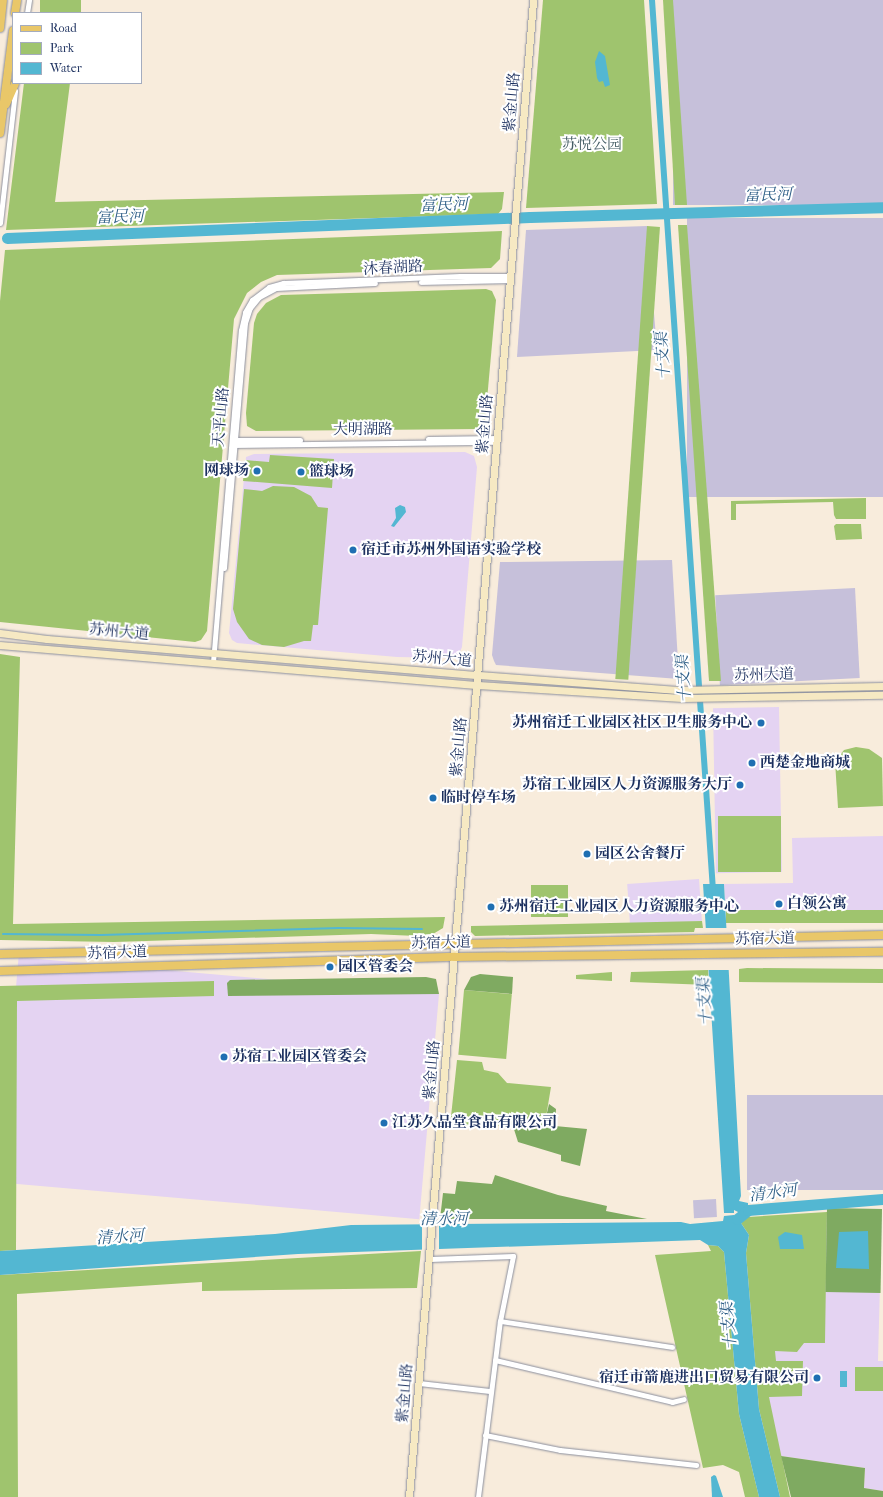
<!DOCTYPE html>
<meta charset="utf-8">
<style>
body{margin:0}
#map{position:relative;width:883px;height:1497px;overflow:hidden;background:#f8ecdc;font-family:"IM FELL French Canon","Noto Serif SC",serif}
div>[style]{position:absolute}
.built>*{inset:0;background:#e4d3f2;transform-origin:0 0}
.industrial>*{inset:0;background:#c6c0da;transform-origin:0 0}
.green>*{inset:0;background:#9fc46e;transform-origin:0 0}
.forest>*{inset:0;background:#7faa61;transform-origin:0 0}
.water>*{inset:0;background:#53b7d2;transform-origin:0 0}
.pier>*{inset:0;background:#f8ecdc;transform-origin:0 0}
.stream>*{height:2px;margin:-1px;padding:0 1px;transform-origin:1px;border-radius:1px;background:#53b7d2}
.canal>*{height:6px;margin:-3px;padding:0 3px;transform-origin:3px;border-radius:3px;background:#53b7d2}
.river>*{height:11px;margin:-5.5px;padding:0 5.5px;transform-origin:5.5px;border-radius:5.5px;background:#53b7d2}
.roads{filter:drop-shadow(0 0 1px #8a8e9d) drop-shadow(0 0 1px #8a8e9d)}
.street>*{height:5px;margin:-2.5px;padding:0 2.5px;transform-origin:2.5px;border-radius:2.5px;background:#fff}
.secondary>*{height:7px;margin:-3.5px;padding:0 3.5px;transform-origin:3.5px;border-radius:3.5px;background:#f6e9c3}
.primary>*{height:8px;margin:-4px;padding:0 4px;transform-origin:4px;border-radius:4px;background:#e9c769}
.dots>*{width:11px;height:11px;translate:-50% -50%;box-sizing:border-box;border:2px solid #fff;border-radius:50%}
span{translate:-50% -50%;white-space:nowrap;text-align:center;line-height:1.15;-webkit-text-stroke:4px #fff;paint-order:stroke}
.street-label{font-size:15px;color:#1b2f5e}
.park-label{font-size:15px;color:#435c63}
.poi-label{font-size:15px;color:#1b2f5e;font-weight:700}
.right{translate:-100% -50%;text-align:right}
.left{translate:0 -50%;text-align:left}
.water-label{font-size:16px;color:#2f5f87;font-style:italic}
.legend{position:absolute;left:12px;top:12px;width:130px;height:72px;box-sizing:border-box;background:#fff;border:1px solid #a4acbf;margin:0;padding:5px 7px;list-style:none;font-size:12px;color:#1b2f5e}
.legend li{display:flex;align-items:center;gap:8px;height:20px}
.legend b{width:20px;border:1px solid #a4acbf}
</style>
<div id="map">
<div class="built">
<i style="clip-path:polygon(465px 452px,474px 456px,477px 467px,462px 647px,458px 656px,451px 658px,397px 657px,237px 643px,232px 640px,229px 633px,246px 457px,254px 454px)"></i>
<i style="left:779px;top:707px;width:165px;height:66px;rotate:89deg"></i>
<i style="clip-path:polygon(883px 836px,883px 910px,726px 913px,724px 884px,793px 883px,792px 838px)"></i>
<i style="left:699px;top:879px;width:42px;height:72px;rotate:86deg"></i>
<i style="left:439px;top:994px;width:226px;height:422px;rotate:95deg"></i>
<i style="clip-path:polygon(882px 1209px,878px 1361px,883px 1361px,883px 1491px,864px 1488px,865px 1468px,781px 1456px,770px 1411px,765px 1364px,759px 1218px)"></i>
</div>
<div class="industrial">
<i style="left:673px;top:0;width:210px;height:205px"></i>
<i style="left:883px;top:218px;width:279px;height:196px;rotate:90deg"></i>
<i style="clip-path:polygon(647px 226px,657px 350px,517px 357px,526px 230px)"></i>
<i style="clip-path:polygon(672px 560px,679px 679px,496px 665px,494px 661px,492px 655px,500px 562px)"></i>
<i style="left:855px;top:588px;width:90px;height:140px;rotate:87deg"></i>
<i style="left:883px;top:1095px;width:95px;height:136px;rotate:90deg"></i>
<i style="left:716px;top:1199px;width:18px;height:23px;rotate:87deg"></i>
</div>
<div class="green">
<i style="left:40px;top:0;width:41px;height:13px"></i>
<i style="clip-path:polygon(543px 0,644px 0,657px 204px,526px 208px)"></i>
<i style="clip-path:polygon(663px 0,673px 0,687px 205px,675px 205px)"></i>
<i style="clip-path:polygon(24px 83px,70px 83px,55px 202px,504px 192px,502px 209px,498px 214px,6px 230px)"></i>
<i style="clip-path:polygon(678px 225px,687px 225px,721px 681px,709px 681px)"></i>
<i style="left:647px;top:226px;width:13px;height:454px;rotate:4deg"></i>
<i style="clip-path:polygon(502px 231px,500px 259px,491px 268px,277px 275px,261px 282px,247px 293px,234px 319px,207px 631px,201px 640px,195px 642px,0 622px,0 301px,5px 250px)"></i>
<i style="clip-path:polygon(486px 289px,492px 291px,496px 300px,485px 422px,479px 429px,256px 431px,247px 426px,246px 413px,254px 323px,257px 314px,266px 303px,281px 295px)"></i>
<i style="clip-path:polygon(270px 455px,334px 459px,332px 488px,243px 481px,245px 460px,269px 462px)"></i>
<i style="clip-path:polygon(273px 486px,294px 487px,311px 496px,318px 507px,328px 508px,318px 625px,313px 625px,311px 641px,304px 641px,284px 647px,262px 645px,249px 639px,237px 622px,233px 609px,244px 489px,262px 491px)"></i>
<i style="clip-path:polygon(866px 498px,866px 519px,836px 519px,834px 515px,833px 502px,736px 504px,736px 520px,731px 520px,731px 501px)"></i>
<i style="clip-path:polygon(836px 524px,861px 524px,862px 539px,836px 540px,834px 526px)"></i>
<i style="clip-path:polygon(0 654px,20px 657px,13px 924px,445px 917px,443px 928px,433px 934px,417px 936px,371px 934px,114px 942px,0 940px)"></i>
<i style="clip-path:polygon(856px 747px,869px 749px,882px 758px,883px 806px,838px 808px,835px 761px,844px 750px)"></i>
<i style="left:718px;top:816px;width:63px;height:56px"></i>
<i style="left:531px;top:885px;width:37px;height:32px"></i>
<i style="left:883px;top:910px;width:13px;height:157px;rotate:90deg"></i>
<i style="clip-path:polygon(702px 921px,703px 928px,695px 928px,694px 932px,475px 936px,471px 932px,471px 926px)"></i>
<i style="clip-path:polygon(747px 968px,883px 969px,883px 983px,739px 982px,739px 969px)"></i>
<i style="clip-path:polygon(708px 970px,709px 985px,630px 982px,631px 972px)"></i>
<i style="clip-path:polygon(612px 972px,612px 981px,576px 979px,576px 975px)"></i>
<i style="clip-path:polygon(214px 981px,214px 996px,17px 1001px,16px 1250px,0 1251px,0 986px)"></i>
<i style="left:464px;top:990px;width:48px;height:65px;rotate:5deg"></i>
<i style="clip-path:polygon(457px 1060px,482px 1062px,484px 1070px,498px 1073px,507px 1083px,551px 1087px,546px 1117px,530px 1125px,450px 1126px)"></i>
<i style="clip-path:polygon(827px 1212px,825px 1343px,804px 1343px,797px 1352px,775px 1351px,776px 1361px,803px 1361px,802px 1396px,769px 1397px,790px 1497px,780px 1497px,759px 1409px,746px 1253px,749px 1235px,741px 1223px,748px 1217px)"></i>
<i style="clip-path:polygon(708px 1245px,718px 1246px,724px 1252px,739px 1414px,759px 1497px,745px 1497px,739px 1472px,723px 1465px,703px 1468px,655px 1255px,711px 1251px)"></i>
<i style="clip-path:polygon(421px 1251px,417px 1288px,202px 1291px,202px 1282px,17px 1294px,18px 1497px,0 1497px,0 1275px)"></i>
<i style="left:855px;top:1367px;width:28px;height:24px"></i>
</div>
<div class="forest">
<i style="clip-path:polygon(480px 974px,513px 977px,512px 994px,464px 990px,471px 977px)"></i>
<i style="clip-path:polygon(426px 977px,436px 979px,439px 994px,228px 996px,227px 983px,230px 980px)"></i>
<i style="clip-path:polygon(549px 1104px,556px 1109px,555px 1126px,587px 1129px,580px 1166px,561px 1161px,561px 1155px,518px 1142px,512px 1123px,537px 1123px,546px 1117px)"></i>
<i style="clip-path:polygon(495px 1175px,558px 1195px,607px 1206px,606px 1211px,647px 1219px,440px 1219px,443px 1193px,455px 1194px,457px 1181px,492px 1184px)"></i>
<i style="left:882px;top:1209px;width:84px;height:55px;rotate:91deg"></i>
<i style="clip-path:polygon(781px 1456px,865px 1468px,864px 1488px,883px 1491px,883px 1497px,791px 1497px)"></i>
</div>
<div class="water">
<i style="clip-path:polygon(599px 51px,605px 56px,610px 85px,605px 87px,603px 81px,599px 82px,597px 78px,595px 62px)"></i>
<i style="clip-path:polygon(400px 505px,405px 507px,406px 512px,394px 527px,391px 526px,396px 518px,395px 508px)"></i>
<i style="clip-path:polygon(703px 884px,724px 884px,741px 1196px,739px 1201px,748px 1203px,748px 1217px,741px 1223px,749px 1235px,746px 1253px,759px 1409px,780px 1497px,759px 1497px,739px 1414px,724px 1252px,718px 1246px,708px 1245px,700px 1240px,298px 1254px,0 1275px,0 1251px,275px 1234px,351px 1225px,681px 1222px,690px 1224px,723px 1221px,724px 1216px,734px 1215px,734px 1218px,740px 1213px,734px 1210px,734px 1213px,724px 1213px)"></i>
<i style="clip-path:polygon(868px 1231px,869px 1269px,836px 1268px,839px 1232px)"></i>
<i style="clip-path:polygon(785px 1232px,802px 1235px,804px 1249px,780px 1249px,778px 1237px)"></i>
<i style="left:840px;top:1371px;width:7px;height:16px"></i>
<i style="clip-path:polygon(714px 1475px,716px 1476px,723px 1497px,712px 1497px,711px 1477px)"></i>
</div>
<div class="pier">
<i style="left:704px;top:928px;width:25px;height:42px"></i>
<i style="left:422px;top:1222px;width:17px;height:30px"></i>
</div>
<div class="stream">
<i style="left:3px;top:934px;width:98px;rotate:0.6deg"></i>
<i style="left:101px;top:935px;width:238px;rotate:-1.7deg"></i>
<i style="left:339px;top:928px;width:83px;rotate:0.7deg"></i>
</div>
<div class="canal">
<i style="left:652px;top:0;width:893px;rotate:86.08deg"></i>
</div>
<div class="river">
<i style="left:7px;top:238px;width:523px;rotate:-2.3deg"></i>
<i style="left:530px;top:217px;width:353px;rotate:-1.6deg"></i>
<i style="left:737px;top:1219px;width:14px;rotate:-39deg"></i>
<i style="left:748px;top:1210px;width:135px;rotate:-4.7deg"></i>
</div>
<div class="roads">
<div class="street">
<i style="left:27px;top:13px;width:13px;rotate:-81deg"></i>
<i style="left:0;top:223px;width:133px;rotate:-83.5deg"></i>
<i style="left:421px;top:282px;width:89px;rotate:-1.3deg"></i>
<i style="left:428px;top:439px;width:69px;rotate:-0.8deg"></i>
<i style="left:232px;top:440px;width:68px"></i>
<i style="left:232px;top:445px;width:264px;rotate:-0.7deg"></i>
<i style="left:224px;top:568px;width:246px;rotate:-85.1deg"></i>
<i style="left:245px;top:323px;width:16px;rotate:-72deg"></i>
<i style="left:250px;top:308px;width:14px;rotate:-51deg"></i>
<i style="left:259px;top:297px;width:19px;rotate:-28deg"></i>
<i style="left:276px;top:288px;width:99px;rotate:-2.9deg"></i>
<i style="left:213px;top:662px;width:333px;rotate:-85.2deg"></i>
<i style="left:241px;top:330px;width:18px;rotate:-77deg"></i>
<i style="left:245px;top:312px;width:14px;rotate:-60deg"></i>
<i style="left:252px;top:300px;width:21px;rotate:-37deg"></i>
<i style="left:269px;top:287px;width:15px;rotate:-16deg"></i>
<i style="left:283px;top:283px;width:177px;rotate:-2.3deg"></i>
<i style="left:460px;top:276px;width:51px"></i>
<i style="left:430px;top:1259px;width:83px;rotate:-2.1deg"></i>
<i style="left:513px;top:1256px;width:66px;rotate:101.3deg"></i>
<i style="left:495px;top:1360px;width:182px;rotate:13.3deg"></i>
<i style="left:672px;top:1402px;width:12px;rotate:-14deg"></i>
<i style="left:419px;top:1383px;width:71px;rotate:6.4deg"></i>
<i style="left:485px;top:1435px;width:76px;rotate:11.3deg"></i>
<i style="left:560px;top:1450px;width:137px;rotate:6.3deg"></i>
<i style="left:478px;top:1497px;width:177px;rotate:-82.9deg"></i>
<i style="left:500px;top:1321px;width:174px;rotate:8.6deg"></i>
</div>
<div class="secondary">
<i style="left:0;top:633px;width:47px;rotate:7.3deg"></i>
<i style="left:47px;top:639px;width:433px;rotate:4.8deg"></i>
<i style="left:479px;top:675px;width:202px;rotate:4.3deg"></i>
<i style="left:680px;top:690px;width:203px;rotate:-1.1deg"></i>
<i style="left:0;top:645px;width:480px;rotate:4.8deg"></i>
<i style="left:478px;top:685px;width:156px;rotate:3.7deg"></i>
<i style="left:634px;top:695px;width:48px;rotate:3.6deg"></i>
<i style="left:682px;top:698px;width:201px;rotate:-0.9deg"></i>
<i style="left:409px;top:1497px;width:1502px;rotate:-85.26deg"></i>
</div>
<div class="primary">
<i style="left:15px;top:13px;width:13px;rotate:-81deg"></i>
<i style="left:0;top:28px;width:28px;rotate:-84deg"></i>
<i style="left:6px;top:104px;width:22px;rotate:-66deg"></i>
<i style="left:0;top:133px;width:103px;rotate:-82.7deg"></i>
<i style="left:0;top:954px;width:883px;rotate:-1.23deg"></i>
<i style="left:0;top:971px;width:455px;rotate:-1.8deg"></i>
<i style="left:455px;top:957px;width:428px;rotate:-0.7deg"></i>
</div>
</div>
<div class="dots">
<i style="left:257px;top:471px;background:#1f6fb2"></i>
<i style="left:301px;top:472px;background:#1f6fb2"></i>
<i style="left:353px;top:550px;background:#1f6fb2"></i>
<i style="left:761px;top:723px;background:#1f6fb2"></i>
<i style="left:752px;top:763px;background:#1f6fb2"></i>
<i style="left:740px;top:785px;background:#1f6fb2"></i>
<i style="left:433px;top:798px;background:#1f6fb2"></i>
<i style="left:587px;top:854px;background:#1f6fb2"></i>
<i style="left:779px;top:904px;background:#1f6fb2"></i>
<i style="left:491px;top:907px;background:#1f6fb2"></i>
<i style="left:330px;top:967px;background:#1f6fb2"></i>
<i style="left:224px;top:1057px;background:#1f6fb2"></i>
<i style="left:384px;top:1123px;background:#1f6fb2"></i>
<i style="left:817px;top:1378px;background:#1f6fb2"></i>
</div>
<div class="street-label">
<span style="left:512px;top:102px;rotate:-85deg">紫金山路</span>
<span style="left:393px;top:268px;rotate:-3deg">沐春湖路</span>
<span style="left:221px;top:417px;rotate:-85deg">天平山路</span>
<span style="left:485px;top:424px;rotate:-85deg">紫金山路</span>
<span style="left:363px;top:430px">大明湖路</span>
<span style="left:119px;top:632px;rotate:5deg">苏州大道</span>
<span style="left:442px;top:659px;rotate:5deg">苏州大道</span>
<span style="left:764px;top:675px;rotate:-1deg">苏州大道</span>
<span style="left:459px;top:747px;rotate:-85deg">紫金山路</span>
<span style="left:765px;top:939px;rotate:-1deg">苏宿大道</span>
<span style="left:441px;top:943px;rotate:-1deg">苏宿大道</span>
<span style="left:117px;top:953px;rotate:-2deg">苏宿大道</span>
<span style="left:432px;top:1070px;rotate:-85deg">紫金山路</span>
<span style="left:405px;top:1393px;rotate:-85deg">紫金山路</span>
</div>
<div class="park-label">
<span style="left:592px;top:145px">苏悦公园</span>
</div>
<div class="poi-label">
<span class="right" style="left:249px;top:471px">网球场</span>
<span class="left" style="left:309px;top:472px">篮球场</span>
<span class="left" style="left:361px;top:550px">宿迁市苏州外国语实验学校</span>
<span class="right" style="left:752px;top:723px">苏州宿迁工业园区社区卫生服务中心</span>
<span class="left" style="left:760px;top:763px">西楚金地商城</span>
<span class="right" style="left:732px;top:785px">苏宿工业园区人力资源服务大厅</span>
<span class="left" style="left:441px;top:798px">临时停车场</span>
<span class="left" style="left:595px;top:854px">园区公舍餐厅</span>
<span class="left" style="left:787px;top:904px">白领公寓</span>
<span class="left" style="left:499px;top:907px">苏州宿迁工业园区人力资源服务中心</span>
<span class="left" style="left:338px;top:967px">园区管委会</span>
<span class="left" style="left:232px;top:1057px">苏宿工业园区管委会</span>
<span class="left" style="left:392px;top:1123px">江苏久品堂食品有限公司</span>
<span class="right" style="left:809px;top:1378px">宿迁市箭鹿进出口贸易有限公司</span>
</div>
<div class="water-label">
<span style="left:768px;top:195px;rotate:-2deg">富民河</span>
<span style="left:444px;top:205px;rotate:-2deg">富民河</span>
<span style="left:120px;top:217px;rotate:-2deg">富民河</span>
<span style="left:663px;top:356px;rotate:-94deg">十支渠</span>
<span style="left:684px;top:679px;rotate:-94deg">十支渠</span>
<span style="left:705px;top:1002px;rotate:-94deg">十支渠</span>
<span style="left:773px;top:1193px;rotate:-7deg">清水河</span>
<span style="left:444px;top:1219px">清水河</span>
<span style="left:120px;top:1237px;rotate:-4deg">清水河</span>
<span style="left:729px;top:1326px;rotate:-95deg">十支渠</span>
</div>
<ul class="legend">
<li><b style="height:5px;background:#e9c769"></b>Road</li>
<li><b style="height:11px;background:#9fc46e"></b>Park</li>
<li><b style="height:11px;background:#53b7d2"></b>Water</li>
</ul>
</div>
